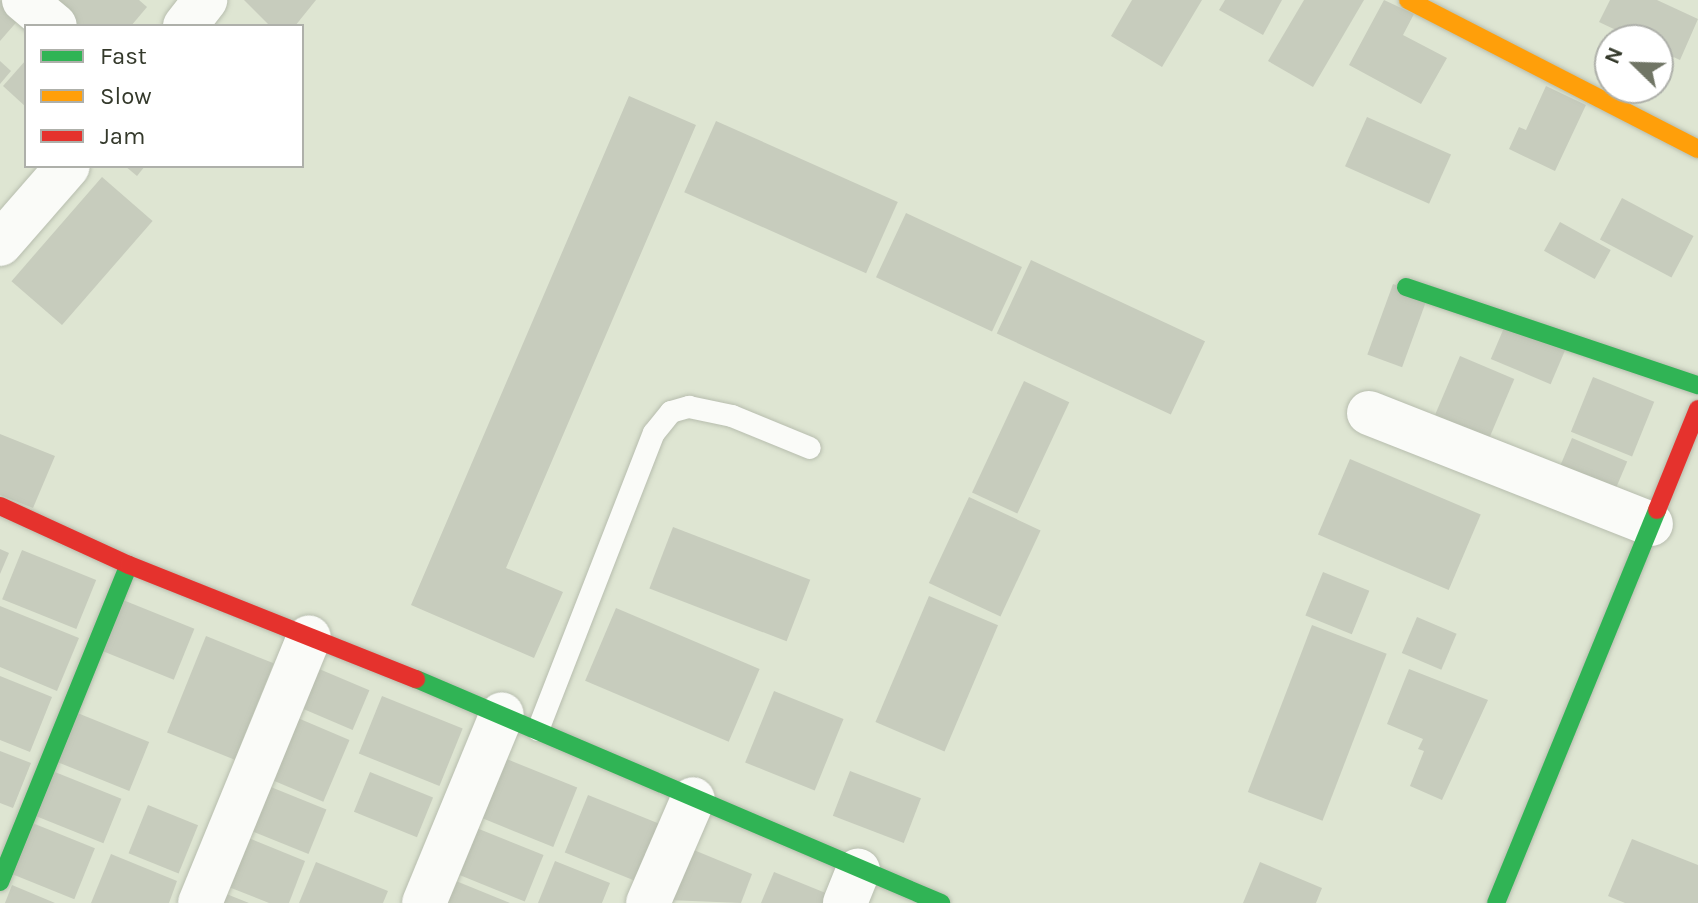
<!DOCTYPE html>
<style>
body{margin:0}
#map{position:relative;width:1698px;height:903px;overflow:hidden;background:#dee5d2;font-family:Karla,sans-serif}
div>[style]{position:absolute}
.building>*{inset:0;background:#c7ccbd;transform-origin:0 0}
.roads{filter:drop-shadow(0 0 2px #b7bdae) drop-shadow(0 0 2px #b7bdae)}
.lane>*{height:22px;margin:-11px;padding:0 11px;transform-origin:11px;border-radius:11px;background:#fafbf8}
.street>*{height:44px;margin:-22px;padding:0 22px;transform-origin:22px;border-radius:22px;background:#fafbf8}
.fast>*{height:18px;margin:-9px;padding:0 9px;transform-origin:9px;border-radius:9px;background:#30b455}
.slow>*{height:18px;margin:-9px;padding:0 9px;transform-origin:9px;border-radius:9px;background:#ff9f0a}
.jam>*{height:18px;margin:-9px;padding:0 9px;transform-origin:9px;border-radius:9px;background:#e5322d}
span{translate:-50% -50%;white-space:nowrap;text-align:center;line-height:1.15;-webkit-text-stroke:6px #fff;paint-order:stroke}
.legend{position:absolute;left:24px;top:24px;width:280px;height:144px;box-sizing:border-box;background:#fff;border:2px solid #aeb0aa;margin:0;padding:10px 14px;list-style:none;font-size:24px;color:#34392b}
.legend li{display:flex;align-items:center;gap:16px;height:40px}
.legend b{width:40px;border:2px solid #aeb0aa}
.north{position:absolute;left:1594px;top:24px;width:80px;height:80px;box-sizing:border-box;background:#fff;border:2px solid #aeb0aa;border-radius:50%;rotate:293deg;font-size:22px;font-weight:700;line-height:32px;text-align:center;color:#34392b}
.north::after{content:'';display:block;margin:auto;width:28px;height:36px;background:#707565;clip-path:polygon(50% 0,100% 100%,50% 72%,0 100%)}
</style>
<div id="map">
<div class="building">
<i style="clip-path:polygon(0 0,20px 18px,0 41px)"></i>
<i style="clip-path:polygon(54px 0,139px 0,147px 7px,131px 26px,75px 26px)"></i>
<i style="clip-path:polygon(244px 0,316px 0,295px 26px,270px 26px)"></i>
<i style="clip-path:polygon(1132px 0,1202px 0,1162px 67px,1111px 36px)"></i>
<i style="clip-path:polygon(1225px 0,1282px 0,1263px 35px,1219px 10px)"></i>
<i style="clip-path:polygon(1304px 0,1364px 0,1313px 87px,1268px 61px)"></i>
<i style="clip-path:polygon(1384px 0,1414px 14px,1403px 35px,1447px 58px,1421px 104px,1349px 65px)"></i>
<i style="clip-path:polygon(1610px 0,1657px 0,1698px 19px,1680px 60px,1658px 50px,1658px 40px,1637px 40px,1599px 22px)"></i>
<i style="clip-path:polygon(26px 60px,26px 107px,3px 86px)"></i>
<i style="clip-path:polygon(0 61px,11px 71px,0 84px)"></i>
<i style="clip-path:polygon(1546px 86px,1586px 105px,1555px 171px,1509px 149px,1519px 127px,1526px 130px)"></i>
<i style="clip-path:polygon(629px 96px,696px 125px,506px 568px,563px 592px,534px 658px,411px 605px)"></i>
<i style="left:1367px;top:117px;width:92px;height:54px;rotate:24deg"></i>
<i style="left:716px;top:121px;width:199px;height:78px;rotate:24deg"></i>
<i style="clip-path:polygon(125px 166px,145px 166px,137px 176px)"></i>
<i style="left:102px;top:177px;width:67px;height:138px;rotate:41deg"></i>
<i style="left:1622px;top:198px;width:81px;height:47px;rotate:28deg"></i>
<i style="left:906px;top:213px;width:128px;height:71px;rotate:25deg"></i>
<i style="left:1560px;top:222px;width:58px;height:33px;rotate:29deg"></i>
<i style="left:1031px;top:260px;width:192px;height:81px;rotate:25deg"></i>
<i style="left:1393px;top:284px;width:37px;height:75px;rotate:20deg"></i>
<i style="left:1506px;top:323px;width:65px;height:39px;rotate:23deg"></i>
<i style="left:1460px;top:356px;width:59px;height:64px;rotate:23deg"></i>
<i style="left:1593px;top:377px;width:66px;height:59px;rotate:22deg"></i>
<i style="left:1024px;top:381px;width:50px;height:123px;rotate:25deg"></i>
<i style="clip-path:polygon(0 434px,55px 456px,33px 508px,0 495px)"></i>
<i style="left:1572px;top:438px;width:60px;height:44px;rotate:23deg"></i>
<i style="left:1350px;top:459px;width:142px;height:82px;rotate:23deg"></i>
<i style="left:969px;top:497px;width:79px;height:95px;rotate:25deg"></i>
<i style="left:673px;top:527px;width:147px;height:66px;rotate:21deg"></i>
<i style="clip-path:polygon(0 549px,9px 553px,0 574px)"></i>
<i style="left:22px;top:550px;width:80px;height:53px;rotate:22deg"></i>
<i style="left:1323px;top:572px;width:50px;height:47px;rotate:22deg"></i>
<i style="left:929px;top:596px;width:75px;height:137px;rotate:23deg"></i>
<i style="left:123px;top:600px;width:77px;height:55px;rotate:22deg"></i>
<i style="clip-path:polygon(0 606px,79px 638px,57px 691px,0 667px)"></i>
<i style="left:616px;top:608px;width:156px;height:79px;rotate:23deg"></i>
<i style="left:1417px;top:617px;width:43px;height:39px;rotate:23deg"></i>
<i style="left:1312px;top:625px;width:80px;height:179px;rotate:21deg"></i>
<i style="left:206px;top:636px;width:73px;height:104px;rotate:22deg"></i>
<i style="left:305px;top:663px;width:70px;height:43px;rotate:23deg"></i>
<i style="clip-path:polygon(1409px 669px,1488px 700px,1442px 800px,1410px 786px,1424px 751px,1418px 749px,1423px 739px,1387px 724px)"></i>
<i style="clip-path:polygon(0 676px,52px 697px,30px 752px,0 740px)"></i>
<i style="left:774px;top:691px;width:75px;height:77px;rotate:22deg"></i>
<i style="left:382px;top:696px;width:87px;height:62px;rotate:22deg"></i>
<i style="left:75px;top:712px;width:80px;height:53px;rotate:22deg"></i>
<i style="left:286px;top:713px;width:69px;height:67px;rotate:23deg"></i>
<i style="clip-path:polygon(0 751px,31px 763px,13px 808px,0 803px)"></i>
<i style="left:504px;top:758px;width:79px;height:64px;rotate:22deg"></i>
<i style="left:50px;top:770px;width:77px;height:48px;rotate:22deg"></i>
<i style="left:850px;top:771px;width:76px;height:48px;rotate:21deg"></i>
<i style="left:370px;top:772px;width:68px;height:43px;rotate:22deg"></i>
<i style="left:256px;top:781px;width:76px;height:48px;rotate:22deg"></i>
<i style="left:588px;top:795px;width:87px;height:62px;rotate:22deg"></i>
<i style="left:148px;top:805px;width:54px;height:52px;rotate:22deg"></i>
<i style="left:30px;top:822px;width:70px;height:55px;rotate:22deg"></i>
<i style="left:474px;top:827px;width:75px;height:50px;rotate:22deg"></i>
<i style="clip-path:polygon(236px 833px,305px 861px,289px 903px,269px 903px,216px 882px)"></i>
<i style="clip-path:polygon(1632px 839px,1698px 865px,1698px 903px,1625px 903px,1608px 896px)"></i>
<i style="clip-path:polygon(689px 848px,752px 874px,741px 903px,668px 900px)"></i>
<i style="clip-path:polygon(111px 854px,177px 881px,169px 903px,91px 903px)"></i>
<i style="clip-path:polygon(555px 861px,610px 883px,602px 903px,538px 903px)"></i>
<i style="clip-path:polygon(316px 862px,388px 891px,383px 903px,299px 903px)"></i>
<i style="clip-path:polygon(1260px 862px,1322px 888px,1316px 903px,1243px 903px)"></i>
<i style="clip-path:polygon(774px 872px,833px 896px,830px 903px,761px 903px)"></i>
<i style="clip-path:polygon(456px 881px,510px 903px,447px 903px)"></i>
<i style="clip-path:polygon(12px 885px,55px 903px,5px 903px)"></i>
<i style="clip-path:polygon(214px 889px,249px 903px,208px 903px)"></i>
</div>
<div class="roads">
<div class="lane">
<i style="left:538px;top:730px;width:319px;rotate:-68.7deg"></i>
<i style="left:654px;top:433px;width:27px;rotate:-51deg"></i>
<i style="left:671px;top:412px;width:19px;rotate:-16deg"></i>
<i style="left:689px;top:407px;width:44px;rotate:11.8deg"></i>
<i style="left:732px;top:416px;width:84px;rotate:22.3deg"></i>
</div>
<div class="street">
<i style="left:24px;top:0;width:40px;rotate:40deg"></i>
<i style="left:185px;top:26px;width:33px;rotate:-52deg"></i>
<i style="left:0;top:244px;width:103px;rotate:-48.9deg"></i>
<i style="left:1369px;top:413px;width:303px;rotate:21.5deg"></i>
<i style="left:200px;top:903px;width:287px;rotate:-67.7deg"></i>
<i style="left:424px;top:903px;width:204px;rotate:-67.6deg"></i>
<i style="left:648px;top:903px;width:113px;rotate:-66.6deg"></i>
<i style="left:845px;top:903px;width:35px;rotate:-68deg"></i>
</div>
<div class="fast">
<i style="left:1406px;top:287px;width:308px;rotate:18.6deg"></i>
<i style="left:416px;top:679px;width:571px;rotate:23.11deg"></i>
<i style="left:0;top:882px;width:342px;rotate:-67.9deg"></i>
<i style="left:1496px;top:903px;width:425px;rotate:-67.7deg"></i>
</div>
<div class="slow">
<i style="left:1408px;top:0;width:326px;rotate:27.2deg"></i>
</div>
<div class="jam">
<i style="left:0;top:506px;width:142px;rotate:24.6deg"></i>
<i style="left:129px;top:565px;width:309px;rotate:21.7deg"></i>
<i style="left:1657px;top:510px;width:109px;rotate:-67.9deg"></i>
</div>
</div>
<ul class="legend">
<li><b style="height:10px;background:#30b455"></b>Fast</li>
<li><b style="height:10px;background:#ff9f0a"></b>Slow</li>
<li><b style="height:10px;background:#e5322d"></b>Jam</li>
</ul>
<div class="north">N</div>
</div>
